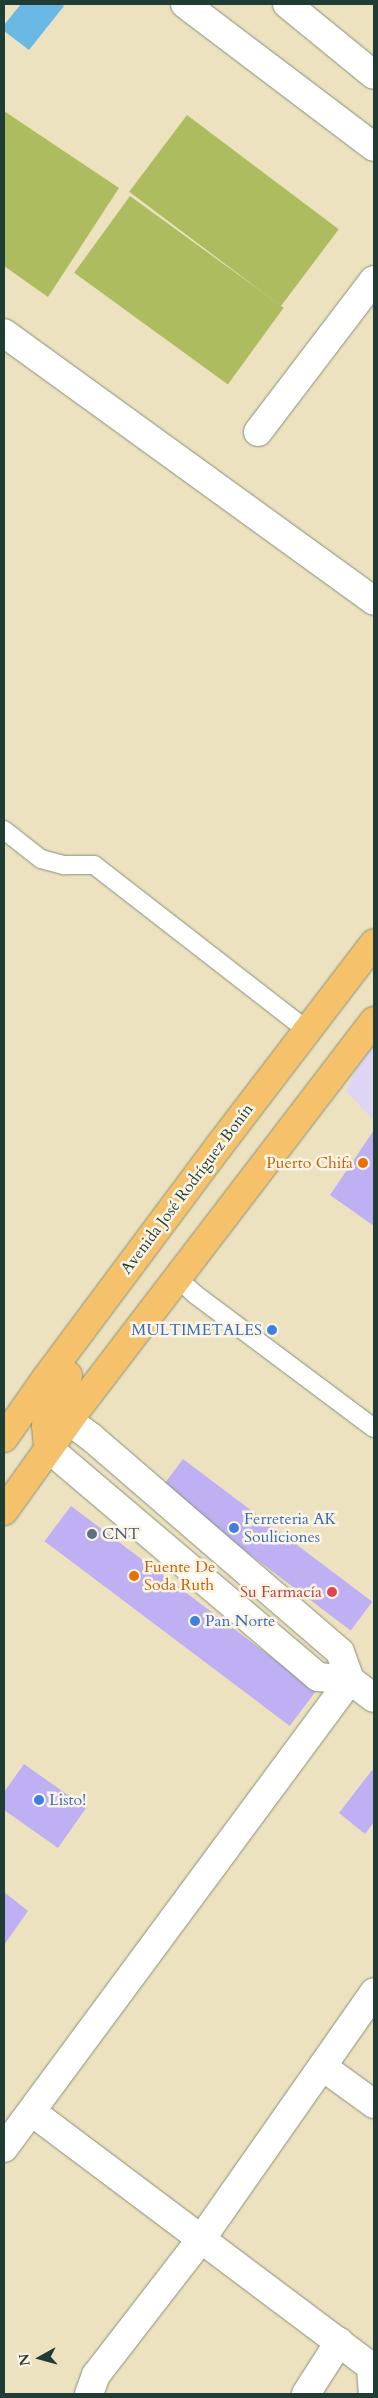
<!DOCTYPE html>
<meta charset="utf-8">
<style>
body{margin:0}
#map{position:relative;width:378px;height:2398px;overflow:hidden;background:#ede2c0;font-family:Cardo,serif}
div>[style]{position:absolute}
.built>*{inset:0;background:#ded5f5}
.green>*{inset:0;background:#acbc5f;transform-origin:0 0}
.water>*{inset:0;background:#69b9e4}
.building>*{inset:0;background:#beb0f2;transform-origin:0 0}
.roads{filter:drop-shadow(0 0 1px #86907a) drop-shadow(0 0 1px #86907a)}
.service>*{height:18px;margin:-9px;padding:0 9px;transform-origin:9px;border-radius:9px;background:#fff}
.minor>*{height:28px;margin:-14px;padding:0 14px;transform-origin:14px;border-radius:14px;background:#fff}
.primary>*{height:28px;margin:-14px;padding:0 14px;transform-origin:14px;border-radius:14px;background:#f5c16b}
.dots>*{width:14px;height:14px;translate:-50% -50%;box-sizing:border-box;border:2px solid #fcf5e5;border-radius:50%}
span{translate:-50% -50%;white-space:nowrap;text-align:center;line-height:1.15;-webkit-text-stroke:5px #fcf5e5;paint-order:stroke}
.food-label{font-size:16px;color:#c56008}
.right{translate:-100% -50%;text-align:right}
.left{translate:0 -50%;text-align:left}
.street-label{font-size:16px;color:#1f3d34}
.shop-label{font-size:16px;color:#366cbe}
.service-label{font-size:16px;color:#4e5e75}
.health-label{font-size:16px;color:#be3a42}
.frame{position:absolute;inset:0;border:5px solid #1f3d34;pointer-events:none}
.north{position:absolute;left:15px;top:2333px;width:50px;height:50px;-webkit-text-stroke:4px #fcf5e5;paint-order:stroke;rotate:263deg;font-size:14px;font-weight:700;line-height:20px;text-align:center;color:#1f3d34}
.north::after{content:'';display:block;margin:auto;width:18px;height:22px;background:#1f3d34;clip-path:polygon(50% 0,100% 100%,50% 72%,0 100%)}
</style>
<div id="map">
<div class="built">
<i style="clip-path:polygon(374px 1029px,374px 1121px,346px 1091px)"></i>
</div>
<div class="green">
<i style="clip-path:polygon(4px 111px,119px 188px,48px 297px,4px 266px)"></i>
<i style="left:187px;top:115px;width:190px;height:96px;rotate:37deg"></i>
<i style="left:130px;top:196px;width:190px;height:95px;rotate:36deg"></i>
</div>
<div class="water">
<i style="clip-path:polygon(21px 4px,61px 4px,64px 6px,29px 50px,4px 31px,4px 25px)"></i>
</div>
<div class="building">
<i style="clip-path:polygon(374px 1130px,374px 1226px,330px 1195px)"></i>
<i style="left:183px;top:1459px;width:237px;height:36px;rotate:37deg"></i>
<i style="left:71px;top:1506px;width:307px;height:44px;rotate:37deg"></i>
<i style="clip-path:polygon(24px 1764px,86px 1808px,58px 1848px,4px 1810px,4px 1792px)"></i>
<i style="clip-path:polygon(372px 1770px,374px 1772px,374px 1822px,365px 1834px,339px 1813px)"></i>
<i style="clip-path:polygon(4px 1892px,28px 1911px,4px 1945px)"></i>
</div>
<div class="roads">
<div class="service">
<i style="left:4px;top:830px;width:47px;rotate:38.1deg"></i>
<i style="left:41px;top:859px;width:24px;rotate:15deg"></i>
<i style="left:64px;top:865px;width:30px"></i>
<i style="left:94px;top:865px;width:271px;rotate:37.8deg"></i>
<i style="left:177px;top:1278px;width:25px;rotate:42deg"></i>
<i style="left:196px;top:1295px;width:222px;rotate:36.8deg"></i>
</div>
<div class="minor">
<i style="left:185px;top:4px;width:237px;rotate:37.1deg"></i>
<i style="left:287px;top:4px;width:112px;rotate:39.2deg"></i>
<i style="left:4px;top:333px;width:457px;rotate:35.9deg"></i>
<i style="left:258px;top:432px;width:191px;rotate:-52.7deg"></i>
<i style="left:49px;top:1406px;width:52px;rotate:36.4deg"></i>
<i style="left:91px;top:1437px;width:329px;rotate:40.8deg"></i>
<i style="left:340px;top:1652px;width:30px;rotate:70deg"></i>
<i style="left:350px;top:1680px;width:30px;rotate:37deg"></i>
<i style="left:48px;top:1448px;width:354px;rotate:40.3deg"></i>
<i style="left:318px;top:1677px;width:32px;rotate:5deg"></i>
<i style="left:323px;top:2067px;width:63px;rotate:36deg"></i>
<i style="left:32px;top:2112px;width:428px;rotate:36.9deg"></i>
<i style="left:4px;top:2148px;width:582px;rotate:-53.52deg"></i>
<i style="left:371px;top:2367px;width:27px;rotate:86deg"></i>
<i style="left:89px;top:2394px;width:20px;rotate:-70deg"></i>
<i style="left:96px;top:2375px;width:173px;rotate:-52.3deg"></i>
<i style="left:202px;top:2238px;width:300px;rotate:-55deg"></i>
<i style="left:306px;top:2394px;width:62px;rotate:-57.6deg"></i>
</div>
<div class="primary">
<i style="left:4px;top:1438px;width:73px;rotate:-55deg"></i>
<i style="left:46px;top:1378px;width:289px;rotate:-53.3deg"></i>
<i style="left:219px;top:1146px;width:255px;rotate:-52.6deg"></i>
<i style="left:48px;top:1448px;width:22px;rotate:-95deg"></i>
<i style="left:46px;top:1426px;width:20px;rotate:-81deg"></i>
<i style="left:49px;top:1406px;width:36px;rotate:-58deg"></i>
<i style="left:4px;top:1511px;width:132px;rotate:-54.3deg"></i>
<i style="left:81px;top:1404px;width:482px;rotate:-52.6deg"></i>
</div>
</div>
<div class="dots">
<i style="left:363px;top:1163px;background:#e8710a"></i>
<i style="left:272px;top:1330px;background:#3f7fe0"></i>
<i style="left:234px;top:1528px;background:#3f7fe0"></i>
<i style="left:92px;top:1534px;background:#5c6f8a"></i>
<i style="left:134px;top:1576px;background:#e8710a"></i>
<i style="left:332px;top:1592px;background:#e0444e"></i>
<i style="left:195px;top:1621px;background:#3f7fe0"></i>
<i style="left:39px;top:1800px;background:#3f7fe0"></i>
</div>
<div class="food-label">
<span class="right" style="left:353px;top:1163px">Puerto Chifa</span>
<span class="left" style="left:144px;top:1576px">Fuente De<br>Soda Ruth</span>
</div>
<div class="street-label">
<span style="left:187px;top:1189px;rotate:-53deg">Avenida José Rodríguez Bonín</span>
</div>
<div class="shop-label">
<span class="right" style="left:262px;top:1330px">MULTIMETALES</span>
<span class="left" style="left:244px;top:1528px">Ferreteria AK<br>Souliciones</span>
<span class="left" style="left:205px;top:1621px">Pan Norte</span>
<span class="left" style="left:49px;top:1800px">Listo!</span>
</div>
<div class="service-label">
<span class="left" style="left:102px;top:1534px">CNT</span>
</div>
<div class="health-label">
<span class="right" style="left:322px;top:1592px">Su Farmacía</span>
</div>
<div class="frame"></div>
<div class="north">N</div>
</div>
